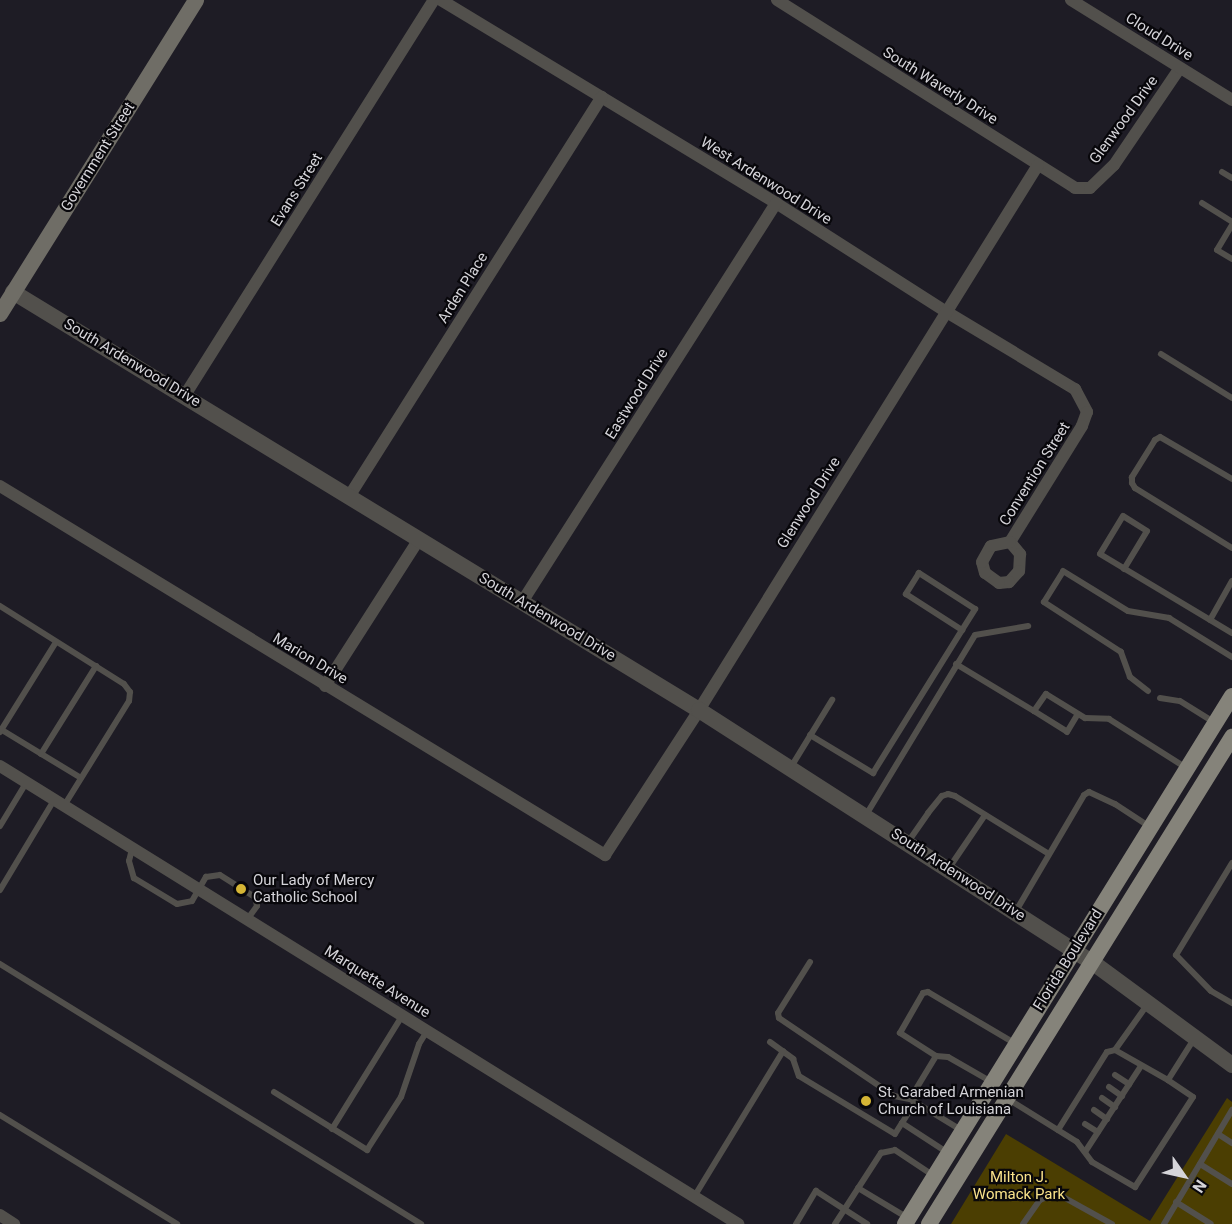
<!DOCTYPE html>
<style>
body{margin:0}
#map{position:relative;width:1232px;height:1224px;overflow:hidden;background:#1e1c25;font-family:Roboto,sans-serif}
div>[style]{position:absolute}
.green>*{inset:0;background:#4b3e02}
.service>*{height:6px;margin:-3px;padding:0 3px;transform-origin:3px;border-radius:3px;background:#52504c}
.minor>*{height:12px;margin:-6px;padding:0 6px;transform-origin:6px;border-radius:6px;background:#52504c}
.tertiary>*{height:16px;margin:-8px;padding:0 8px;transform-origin:8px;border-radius:8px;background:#52504c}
.secondary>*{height:16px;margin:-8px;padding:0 8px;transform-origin:8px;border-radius:8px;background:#6f6d66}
.primary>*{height:16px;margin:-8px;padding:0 8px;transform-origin:8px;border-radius:8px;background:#85837a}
.dots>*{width:16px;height:16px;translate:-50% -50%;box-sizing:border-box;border:3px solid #08070b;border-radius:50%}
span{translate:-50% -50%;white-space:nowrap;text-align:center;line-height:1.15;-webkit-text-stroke:4.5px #08070b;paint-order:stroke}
.street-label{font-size:15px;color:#d5d4d9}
.poi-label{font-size:15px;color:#d5d4d9}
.left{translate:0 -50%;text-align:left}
.park-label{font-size:15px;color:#fae38b}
.north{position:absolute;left:1154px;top:1146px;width:60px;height:60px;-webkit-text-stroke:4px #08070b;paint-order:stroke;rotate:124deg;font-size:16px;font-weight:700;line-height:24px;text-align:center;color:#d5d4d9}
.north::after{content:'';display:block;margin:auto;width:21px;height:27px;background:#d5d4d9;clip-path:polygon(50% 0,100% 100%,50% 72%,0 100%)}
</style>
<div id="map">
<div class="green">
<i style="clip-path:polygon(1227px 1098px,1232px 1102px,1232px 1224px,951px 1224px,1006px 1134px,1150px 1221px)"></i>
</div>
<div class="service">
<i style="left:1222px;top:172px;width:12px;rotate:31deg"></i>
<i style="left:1202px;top:203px;width:36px;rotate:32deg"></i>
<i style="left:1232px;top:225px;width:29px;rotate:121deg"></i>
<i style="left:1217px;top:250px;width:17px;rotate:31deg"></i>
<i style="left:1161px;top:354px;width:84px;rotate:31.8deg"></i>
<i style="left:1232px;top:479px;width:83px;rotate:-149.7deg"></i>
<i style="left:1160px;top:437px;width:6px;rotate:149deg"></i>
<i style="left:1155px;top:440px;width:44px;rotate:121.9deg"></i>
<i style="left:1132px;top:477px;width:6px;rotate:90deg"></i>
<i style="left:1132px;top:483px;width:6px;rotate:59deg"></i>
<i style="left:1135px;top:488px;width:114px;rotate:31.7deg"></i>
<i style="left:1124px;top:569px;width:44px;rotate:-58.8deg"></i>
<i style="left:1147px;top:531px;width:28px;rotate:-148deg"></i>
<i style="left:1123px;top:516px;width:44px;rotate:121.2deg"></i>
<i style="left:1100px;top:554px;width:154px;rotate:30.9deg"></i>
<i style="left:0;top:606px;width:146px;rotate:32.2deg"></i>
<i style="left:124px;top:684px;width:10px;rotate:53deg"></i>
<i style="left:130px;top:692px;width:9px;rotate:96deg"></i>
<i style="left:129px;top:701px;width:123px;rotate:121.8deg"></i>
<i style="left:1210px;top:620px;width:45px;rotate:-60.6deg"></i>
<i style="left:956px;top:664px;width:91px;rotate:31.1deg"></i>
<i style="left:1034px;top:711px;width:21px;rotate:-55deg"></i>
<i style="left:1046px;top:694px;width:46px;rotate:31.6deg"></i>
<i style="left:1085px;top:718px;width:24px;rotate:2deg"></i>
<i style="left:1109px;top:719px;width:90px;rotate:32.3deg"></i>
<i style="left:1148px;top:691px;width:23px;rotate:-142deg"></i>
<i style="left:1130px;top:677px;width:27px;rotate:-110deg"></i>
<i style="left:1121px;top:652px;width:92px;rotate:-147deg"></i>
<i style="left:1044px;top:602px;width:36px;rotate:-58deg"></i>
<i style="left:1063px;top:571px;width:76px;rotate:31.6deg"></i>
<i style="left:1128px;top:611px;width:42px;rotate:9.7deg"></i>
<i style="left:1169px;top:618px;width:74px;rotate:31.8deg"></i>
<i style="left:1160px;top:698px;width:20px;rotate:9deg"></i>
<i style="left:1180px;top:701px;width:39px;rotate:32deg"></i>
<i style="left:1034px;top:711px;width:39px;rotate:32deg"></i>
<i style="left:1067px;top:732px;width:21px;rotate:-59deg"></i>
<i style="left:2px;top:730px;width:92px;rotate:31.3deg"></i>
<i style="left:0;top:732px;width:106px;rotate:-58.1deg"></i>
<i style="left:810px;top:735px;width:74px;rotate:31.1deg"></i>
<i style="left:873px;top:773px;width:168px;rotate:-58.1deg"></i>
<i style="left:962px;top:630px;width:25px;rotate:-58deg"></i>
<i style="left:975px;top:609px;width:67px;rotate:-147.3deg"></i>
<i style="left:919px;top:573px;width:25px;rotate:122deg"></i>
<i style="left:906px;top:594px;width:67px;rotate:32.7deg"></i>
<i style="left:41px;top:754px;width:104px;rotate:-58deg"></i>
<i style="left:791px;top:767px;width:79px;rotate:-58.5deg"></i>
<i style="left:866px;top:815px;width:210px;rotate:-58.8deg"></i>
<i style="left:975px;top:635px;width:54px;rotate:-9.6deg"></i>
<i style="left:0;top:826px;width:50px;rotate:-58.8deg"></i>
<i style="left:908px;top:842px;width:35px;rotate:-55deg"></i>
<i style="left:928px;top:813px;width:22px;rotate:-51deg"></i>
<i style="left:942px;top:796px;width:6px;rotate:-18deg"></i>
<i style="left:948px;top:794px;width:7px;rotate:16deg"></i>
<i style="left:955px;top:796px;width:110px;rotate:31.7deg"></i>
<i style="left:132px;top:849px;width:12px;rotate:104deg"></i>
<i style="left:129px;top:861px;width:18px;rotate:74deg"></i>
<i style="left:134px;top:878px;width:50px;rotate:31.2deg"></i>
<i style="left:177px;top:904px;width:15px;rotate:-11deg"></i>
<i style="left:192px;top:901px;width:28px;rotate:-60deg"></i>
<i style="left:206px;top:877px;width:14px;rotate:-8deg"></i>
<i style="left:220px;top:875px;width:41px;rotate:32.2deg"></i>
<i style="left:255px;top:897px;width:9px;rotate:77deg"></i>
<i style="left:257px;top:906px;width:17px;rotate:126deg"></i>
<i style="left:1232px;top:863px;width:108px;rotate:121.3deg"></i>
<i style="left:1176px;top:955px;width:50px;rotate:45.8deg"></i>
<i style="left:1211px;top:991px;width:24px;rotate:30deg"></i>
<i style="left:949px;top:868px;width:64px;rotate:-55.8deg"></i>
<i style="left:0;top:890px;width:105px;rotate:-59deg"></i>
<i style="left:1016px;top:911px;width:134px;rotate:-59.6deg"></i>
<i style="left:1084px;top:795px;width:6px;rotate:-31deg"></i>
<i style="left:1089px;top:792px;width:29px;rotate:25deg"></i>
<i style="left:1115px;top:804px;width:42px;rotate:33.3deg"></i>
<i style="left:810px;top:962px;width:60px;rotate:122.1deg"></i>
<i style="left:778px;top:1013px;width:5px;rotate:79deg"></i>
<i style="left:779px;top:1018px;width:139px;rotate:34.1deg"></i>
<i style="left:894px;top:1096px;width:16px;rotate:11deg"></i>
<i style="left:0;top:964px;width:495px;rotate:31.7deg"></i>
<i style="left:1147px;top:1005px;width:55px;rotate:125.4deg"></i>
<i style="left:1115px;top:1050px;width:61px;rotate:29.5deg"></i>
<i style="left:770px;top:1042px;width:29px;rotate:36deg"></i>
<i style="left:793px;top:1059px;width:18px;rotate:71deg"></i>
<i style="left:799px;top:1076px;width:112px;rotate:31.1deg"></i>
<i style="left:895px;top:1134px;width:13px;rotate:-58deg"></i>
<i style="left:902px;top:1123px;width:55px;rotate:33.1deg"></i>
<i style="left:936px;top:1056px;width:50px;rotate:121.2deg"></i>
<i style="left:910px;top:1099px;width:60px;rotate:31.3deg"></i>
<i style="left:1115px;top:1075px;width:17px;rotate:33deg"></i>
<i style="left:990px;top:1081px;width:48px;rotate:-150.3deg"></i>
<i style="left:948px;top:1057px;width:12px;rotate:-175deg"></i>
<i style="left:936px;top:1056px;width:43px;rotate:-147.4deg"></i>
<i style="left:900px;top:1033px;width:46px;rotate:-60.1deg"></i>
<i style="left:923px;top:993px;width:5px;rotate:-11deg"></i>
<i style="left:928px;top:992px;width:102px;rotate:30.6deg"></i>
<i style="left:1109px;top:1087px;width:16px;rotate:35deg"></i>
<i style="left:274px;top:1092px;width:110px;rotate:31.9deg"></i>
<i style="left:367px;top:1150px;width:63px;rotate:-57.3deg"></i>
<i style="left:401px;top:1097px;width:56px;rotate:-71.2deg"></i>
<i style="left:419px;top:1044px;width:15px;rotate:-58deg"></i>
<i style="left:1102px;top:1098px;width:16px;rotate:35deg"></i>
<i style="left:1008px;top:1099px;width:81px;rotate:31.9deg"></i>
<i style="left:1077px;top:1142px;width:25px;rotate:53deg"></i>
<i style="left:1092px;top:1162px;width:50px;rotate:30.2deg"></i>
<i style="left:1135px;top:1187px;width:107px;rotate:-57.2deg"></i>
<i style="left:1193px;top:1097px;width:30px;rotate:-146deg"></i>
<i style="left:1168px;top:1080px;width:49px;rotate:-57.6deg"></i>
<i style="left:1094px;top:1110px;width:16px;rotate:35deg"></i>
<i style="left:0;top:1115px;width:208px;rotate:31.6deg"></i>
<i style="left:902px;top:1123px;width:25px;rotate:-58deg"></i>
<i style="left:1085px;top:1124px;width:15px;rotate:32deg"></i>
<i style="left:332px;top:1129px;width:133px;rotate:-58.2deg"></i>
<i style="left:1058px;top:1130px;width:92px;rotate:-57.9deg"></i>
<i style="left:1107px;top:1052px;width:8px;rotate:-14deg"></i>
<i style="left:1218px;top:1134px;width:17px;rotate:33deg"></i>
<i style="left:1085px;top:1152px;width:103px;rotate:-56.9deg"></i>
<i style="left:1200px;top:1164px;width:38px;rotate:32deg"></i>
<i style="left:858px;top:1188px;width:58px;rotate:31deg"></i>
<i style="left:694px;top:1197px;width:171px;rotate:-58.6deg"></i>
<i style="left:1176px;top:1202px;width:41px;rotate:32.2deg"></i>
<i style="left:796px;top:1224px;width:39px;rotate:-59deg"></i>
<i style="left:816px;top:1191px;width:61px;rotate:32.9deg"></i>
<i style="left:835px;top:1224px;width:85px;rotate:-57.1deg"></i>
<i style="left:881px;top:1153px;width:14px;rotate:-12deg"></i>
<i style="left:895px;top:1150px;width:47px;rotate:33.7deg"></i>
<i style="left:1023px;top:1224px;width:29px;rotate:-55deg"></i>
<i style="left:1040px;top:1200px;width:17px;rotate:-24deg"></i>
<i style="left:1056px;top:1193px;width:64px;rotate:29deg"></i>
<i style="left:1164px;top:1224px;width:133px;rotate:-59.2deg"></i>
</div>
<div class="minor">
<i style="left:441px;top:0;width:392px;rotate:31.2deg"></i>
<i style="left:776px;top:203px;width:201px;rotate:32.6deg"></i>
<i style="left:945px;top:311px;width:152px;rotate:31deg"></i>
<i style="left:1075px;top:389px;width:26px;rotate:62deg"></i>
<i style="left:1087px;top:412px;width:15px;rotate:110deg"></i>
<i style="left:1082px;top:426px;width:137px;rotate:121.8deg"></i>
<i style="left:1010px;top:542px;width:16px;rotate:50deg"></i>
<i style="left:1020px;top:554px;width:17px;rotate:93deg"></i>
<i style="left:1019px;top:571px;width:15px;rotate:132deg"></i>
<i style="left:1009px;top:582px;width:10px;rotate:174deg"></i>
<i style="left:999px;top:583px;width:17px;rotate:-144deg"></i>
<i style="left:985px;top:573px;width:11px;rotate:-105deg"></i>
<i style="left:982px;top:562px;width:18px;rotate:-61deg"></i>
<i style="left:991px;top:546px;width:19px;rotate:-12deg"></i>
<i style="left:777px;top:0;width:352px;rotate:32.2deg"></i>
<i style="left:1075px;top:188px;width:15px"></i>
<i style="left:1090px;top:188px;width:33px;rotate:-44deg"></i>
<i style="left:1114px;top:165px;width:117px;rotate:-55.8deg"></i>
<i style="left:1071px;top:0;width:190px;rotate:31.8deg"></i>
<i style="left:185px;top:395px;width:467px;rotate:-57.8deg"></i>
<i style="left:0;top:486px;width:709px;rotate:31.38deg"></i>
<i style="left:605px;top:855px;width:173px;rotate:-57deg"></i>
<i style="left:699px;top:710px;width:642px;rotate:-58.12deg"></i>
<i style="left:350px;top:495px;width:471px;rotate:-57.7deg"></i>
<i style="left:522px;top:602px;width:473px;rotate:-57.5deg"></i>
<i style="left:325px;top:686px;width:174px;rotate:-57.4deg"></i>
<i style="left:0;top:766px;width:869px;rotate:31.82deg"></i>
<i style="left:0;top:1215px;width:17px;rotate:33deg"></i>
</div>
<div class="tertiary">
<i style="left:13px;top:292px;width:803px;rotate:31.36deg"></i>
<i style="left:699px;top:710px;width:467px;rotate:32.7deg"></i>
<i style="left:1092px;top:962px;width:174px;rotate:36.3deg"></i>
</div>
<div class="secondary">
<i style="left:0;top:314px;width:370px;rotate:-58deg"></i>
</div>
<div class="primary">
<i style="left:905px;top:1224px;width:621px;rotate:-58.23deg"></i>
<i style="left:929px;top:1224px;width:574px;rotate:-58.11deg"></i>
</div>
<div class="dots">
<i style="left:241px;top:889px;background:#d5b535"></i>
<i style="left:866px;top:1101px;background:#d5b535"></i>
</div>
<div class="street-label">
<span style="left:1159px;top:37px;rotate:32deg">Cloud Drive</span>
<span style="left:940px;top:86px;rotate:32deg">South Waverly Drive</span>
<span style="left:1124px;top:120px;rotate:-54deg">Glenwood Drive</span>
<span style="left:98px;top:157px;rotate:-58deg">Government Street</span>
<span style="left:766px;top:181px;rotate:32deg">West Ardenwood Drive</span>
<span style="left:297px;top:190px;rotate:-58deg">Evans Street</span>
<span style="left:463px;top:288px;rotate:-58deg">Arden Place</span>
<span style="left:132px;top:363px;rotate:31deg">South Ardenwood Drive</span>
<span style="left:637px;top:394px;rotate:-58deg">Eastwood Drive</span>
<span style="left:1035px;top:474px;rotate:-58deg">Convention Street</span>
<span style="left:809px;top:503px;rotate:-58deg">Glenwood Drive</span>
<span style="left:547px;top:617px;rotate:31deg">South Ardenwood Drive</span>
<span style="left:310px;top:659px;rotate:31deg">Marion Drive</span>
<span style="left:958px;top:875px;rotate:33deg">South Ardenwood Drive</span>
<span style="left:1068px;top:960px;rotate:-58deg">Florida Boulevard</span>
<span style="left:377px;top:982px;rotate:32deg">Marquette Avenue</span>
</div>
<div class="poi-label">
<span class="left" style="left:253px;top:889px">Our Lady of Mercy<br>Catholic School</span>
<span class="left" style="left:878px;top:1101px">St. Garabed Armenian<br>Church of Louisiana</span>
</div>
<div class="park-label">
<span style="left:1019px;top:1186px">Milton J.<br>Womack Park</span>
</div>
<div class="north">N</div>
</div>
